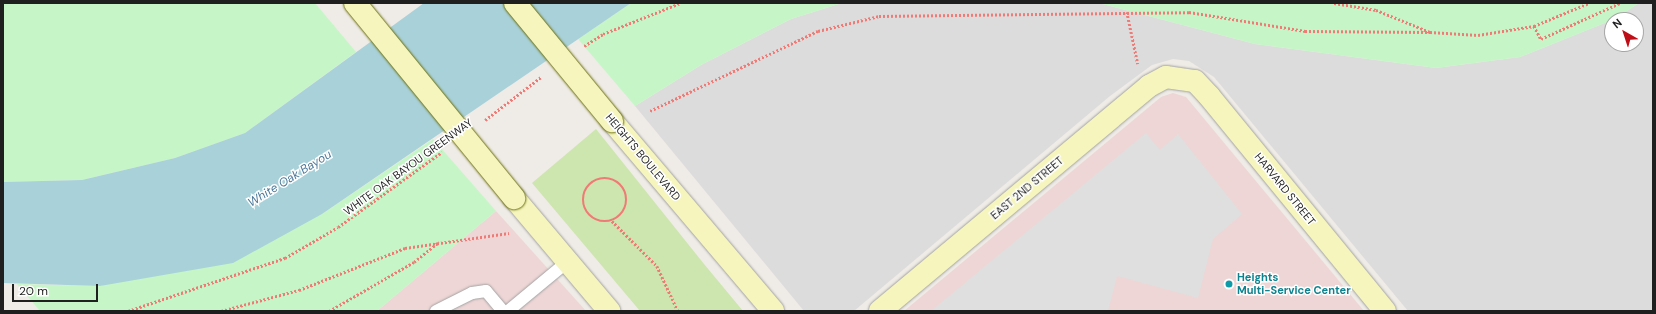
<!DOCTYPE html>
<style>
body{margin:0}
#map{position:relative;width:1656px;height:314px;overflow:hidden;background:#efebe6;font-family:"DM Sans",sans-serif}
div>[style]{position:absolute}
.residential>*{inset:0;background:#dddcdc}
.commercial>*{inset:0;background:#eed6d6}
.grass>*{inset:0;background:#cde5af}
.park>*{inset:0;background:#c6f6c7}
.parking>*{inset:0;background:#dfdfdf}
.water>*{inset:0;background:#a9d1d9}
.path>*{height:2.5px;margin-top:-1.25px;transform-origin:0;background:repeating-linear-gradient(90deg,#f07a75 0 2px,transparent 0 4px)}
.path>.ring{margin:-1.25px;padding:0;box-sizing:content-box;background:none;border:2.5px solid #f07a75;border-radius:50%}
.roads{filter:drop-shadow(0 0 1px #a3a3a3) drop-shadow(0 0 1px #a3a3a3)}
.lane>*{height:12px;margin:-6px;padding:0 6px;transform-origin:6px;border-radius:6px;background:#fff}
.secondary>*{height:22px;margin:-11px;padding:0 11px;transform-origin:11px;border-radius:11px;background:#f5f5bd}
.bridges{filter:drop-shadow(0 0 1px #6a6f0c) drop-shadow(0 0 1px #6a6f0c)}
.secondary-bridge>*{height:22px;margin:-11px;padding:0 11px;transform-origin:11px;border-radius:11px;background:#f5f5bd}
.dots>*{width:11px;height:11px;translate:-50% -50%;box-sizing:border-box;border:2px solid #fff;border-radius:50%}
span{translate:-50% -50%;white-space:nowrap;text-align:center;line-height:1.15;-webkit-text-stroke:3px #fff;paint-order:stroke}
.street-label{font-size:11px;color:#1f1f1f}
.culture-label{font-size:11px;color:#0d838f;font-weight:700}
.left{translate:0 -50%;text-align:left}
.water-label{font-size:12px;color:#4b7799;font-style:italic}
.frame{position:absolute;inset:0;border:4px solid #1f1f1f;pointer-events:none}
.north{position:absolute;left:1604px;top:12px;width:40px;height:40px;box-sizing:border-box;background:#fff;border:1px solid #a5a5a5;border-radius:50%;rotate:321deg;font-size:11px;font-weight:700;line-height:16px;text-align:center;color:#1f1f1f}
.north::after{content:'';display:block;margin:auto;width:14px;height:18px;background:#c00e18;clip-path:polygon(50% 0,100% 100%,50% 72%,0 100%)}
.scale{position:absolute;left:12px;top:284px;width:86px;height:18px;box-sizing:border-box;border:2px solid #1f1f1f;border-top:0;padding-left:5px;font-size:12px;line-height:14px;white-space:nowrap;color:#1f1f1f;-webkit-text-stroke:3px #fff;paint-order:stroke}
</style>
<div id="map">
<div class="residential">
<i style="clip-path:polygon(842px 3px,1099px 3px,1255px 44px,1436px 68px,1520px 57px,1612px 20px,1612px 44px,1636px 44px,1636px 20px,1613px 20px,1639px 3px,1653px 3px,1653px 311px,1408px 311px,1214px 77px,1189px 61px,1173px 59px,1152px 65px,1110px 96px,854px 311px,804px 311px,635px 106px,701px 65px,791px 19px)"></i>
</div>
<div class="commercial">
<i style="clip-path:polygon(1173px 93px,1186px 97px,1364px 311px,904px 311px,1161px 97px)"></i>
<i style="clip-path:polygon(496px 211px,586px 311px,377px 311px)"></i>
</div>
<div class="grass">
<i style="clip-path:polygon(596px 129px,704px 264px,743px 311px,640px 311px,532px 183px)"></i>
</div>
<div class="park">
<i style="clip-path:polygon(3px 3px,315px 3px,356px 52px,245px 133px,175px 158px,82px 180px,3px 182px)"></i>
<i style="clip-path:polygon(631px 3px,842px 3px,791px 19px,701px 65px,635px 106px,578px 39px)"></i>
<i style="clip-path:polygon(1099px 3px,1639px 3px,1615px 19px,1520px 57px,1436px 68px,1255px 44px)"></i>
<i style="clip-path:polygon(433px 139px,496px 211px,377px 311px,40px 311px,17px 284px,100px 286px,322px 214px)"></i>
</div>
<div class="parking">
<i style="clip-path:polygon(1146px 133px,1160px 150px,1178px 134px,1242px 214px,1213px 239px,1198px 298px,1117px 276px,1108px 311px,931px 311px)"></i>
</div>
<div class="water">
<i style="clip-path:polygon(424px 3px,631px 3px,322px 214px,233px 263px,100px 286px,3px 283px,3px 182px,82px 180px,175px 158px,245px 133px)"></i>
</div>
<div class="path">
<i style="left:1334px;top:3px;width:43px;rotate:9.5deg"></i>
<i style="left:1376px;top:10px;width:58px;rotate:22.2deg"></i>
<i style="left:1430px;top:32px;width:48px;rotate:3.6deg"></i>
<i style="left:1478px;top:35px;width:57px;rotate:-9.1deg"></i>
<i style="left:1534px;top:26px;width:60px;rotate:-22.7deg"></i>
<i style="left:1127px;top:12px;width:53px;rotate:78.1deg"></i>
<i style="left:1534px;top:26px;width:15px;rotate:62deg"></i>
<i style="left:1541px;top:39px;width:87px;rotate:-24.5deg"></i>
<i style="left:584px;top:46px;width:22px;rotate:-32deg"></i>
<i style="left:603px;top:34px;width:83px;rotate:-21.9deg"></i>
<i style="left:650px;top:111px;width:186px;rotate:-25.5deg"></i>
<i style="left:818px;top:31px;width:63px;rotate:-13.8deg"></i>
<i style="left:879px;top:16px;width:310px;rotate:-0.7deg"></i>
<i style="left:1189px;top:12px;width:118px;rotate:9.3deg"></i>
<i style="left:1305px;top:31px;width:125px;rotate:0.5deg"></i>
<i style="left:485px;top:120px;width:71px;rotate:-37.5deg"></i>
<i class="ring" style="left:583px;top:178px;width:41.5px;height:41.5px"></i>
<i style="left:612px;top:221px;width:64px;rotate:45deg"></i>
<i style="left:657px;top:266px;width:50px;rotate:65deg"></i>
<i style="left:128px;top:311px;width:166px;rotate:-18.7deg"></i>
<i style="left:285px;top:258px;width:61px;rotate:-30.3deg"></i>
<i style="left:338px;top:227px;width:128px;rotate:-35.8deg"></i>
<i style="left:221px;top:311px;width:81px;rotate:-15.1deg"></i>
<i style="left:299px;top:290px;width:114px;rotate:-21.6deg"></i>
<i style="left:405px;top:248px;width:105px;rotate:-8.2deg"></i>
<i style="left:329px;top:311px;width:98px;rotate:-30deg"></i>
<i style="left:414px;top:262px;width:32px;rotate:-39deg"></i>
</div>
<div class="roads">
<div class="lane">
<i style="left:436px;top:311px;width:40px;rotate:-26.6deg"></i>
<i style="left:472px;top:293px;width:14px;rotate:-8deg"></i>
<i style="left:486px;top:291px;width:26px;rotate:50deg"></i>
<i style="left:508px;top:311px;width:77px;rotate:-39.7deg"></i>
</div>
<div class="secondary">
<i style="left:612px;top:121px;width:249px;rotate:49.7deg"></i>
<i style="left:514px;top:198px;width:148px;rotate:49.9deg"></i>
<i style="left:880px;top:311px;width:351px;rotate:-39.9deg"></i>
<i style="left:1149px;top:86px;width:19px;rotate:-28deg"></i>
<i style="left:1166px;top:77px;width:29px;rotate:8deg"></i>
<i style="left:1195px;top:81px;width:21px;rotate:47deg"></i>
<i style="left:1209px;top:96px;width:278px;rotate:50.7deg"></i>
</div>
</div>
<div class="bridges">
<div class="secondary-bridge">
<i style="left:355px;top:3px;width:252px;rotate:50.8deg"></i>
<i style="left:515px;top:3px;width:153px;rotate:50.6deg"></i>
</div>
</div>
<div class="dots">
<i style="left:1229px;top:284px;background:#0f9aa8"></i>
</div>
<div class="street-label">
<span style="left:643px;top:157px;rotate:50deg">HEIGHTS BOULEVARD</span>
<span style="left:408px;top:167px;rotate:-36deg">WHITE OAK BAYOU GREENWAY</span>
<span style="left:1027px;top:188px;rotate:-40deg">EAST 2ND STREET</span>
<span style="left:1285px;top:189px;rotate:51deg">HARVARD STREET</span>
</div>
<div class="culture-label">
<span class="left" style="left:1237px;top:284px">Heights<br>Multi-Service Center</span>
</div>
<div class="water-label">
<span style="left:290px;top:179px;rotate:-32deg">White Oak Bayou</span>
</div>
<div class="frame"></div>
<div class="north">N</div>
<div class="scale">20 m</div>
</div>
